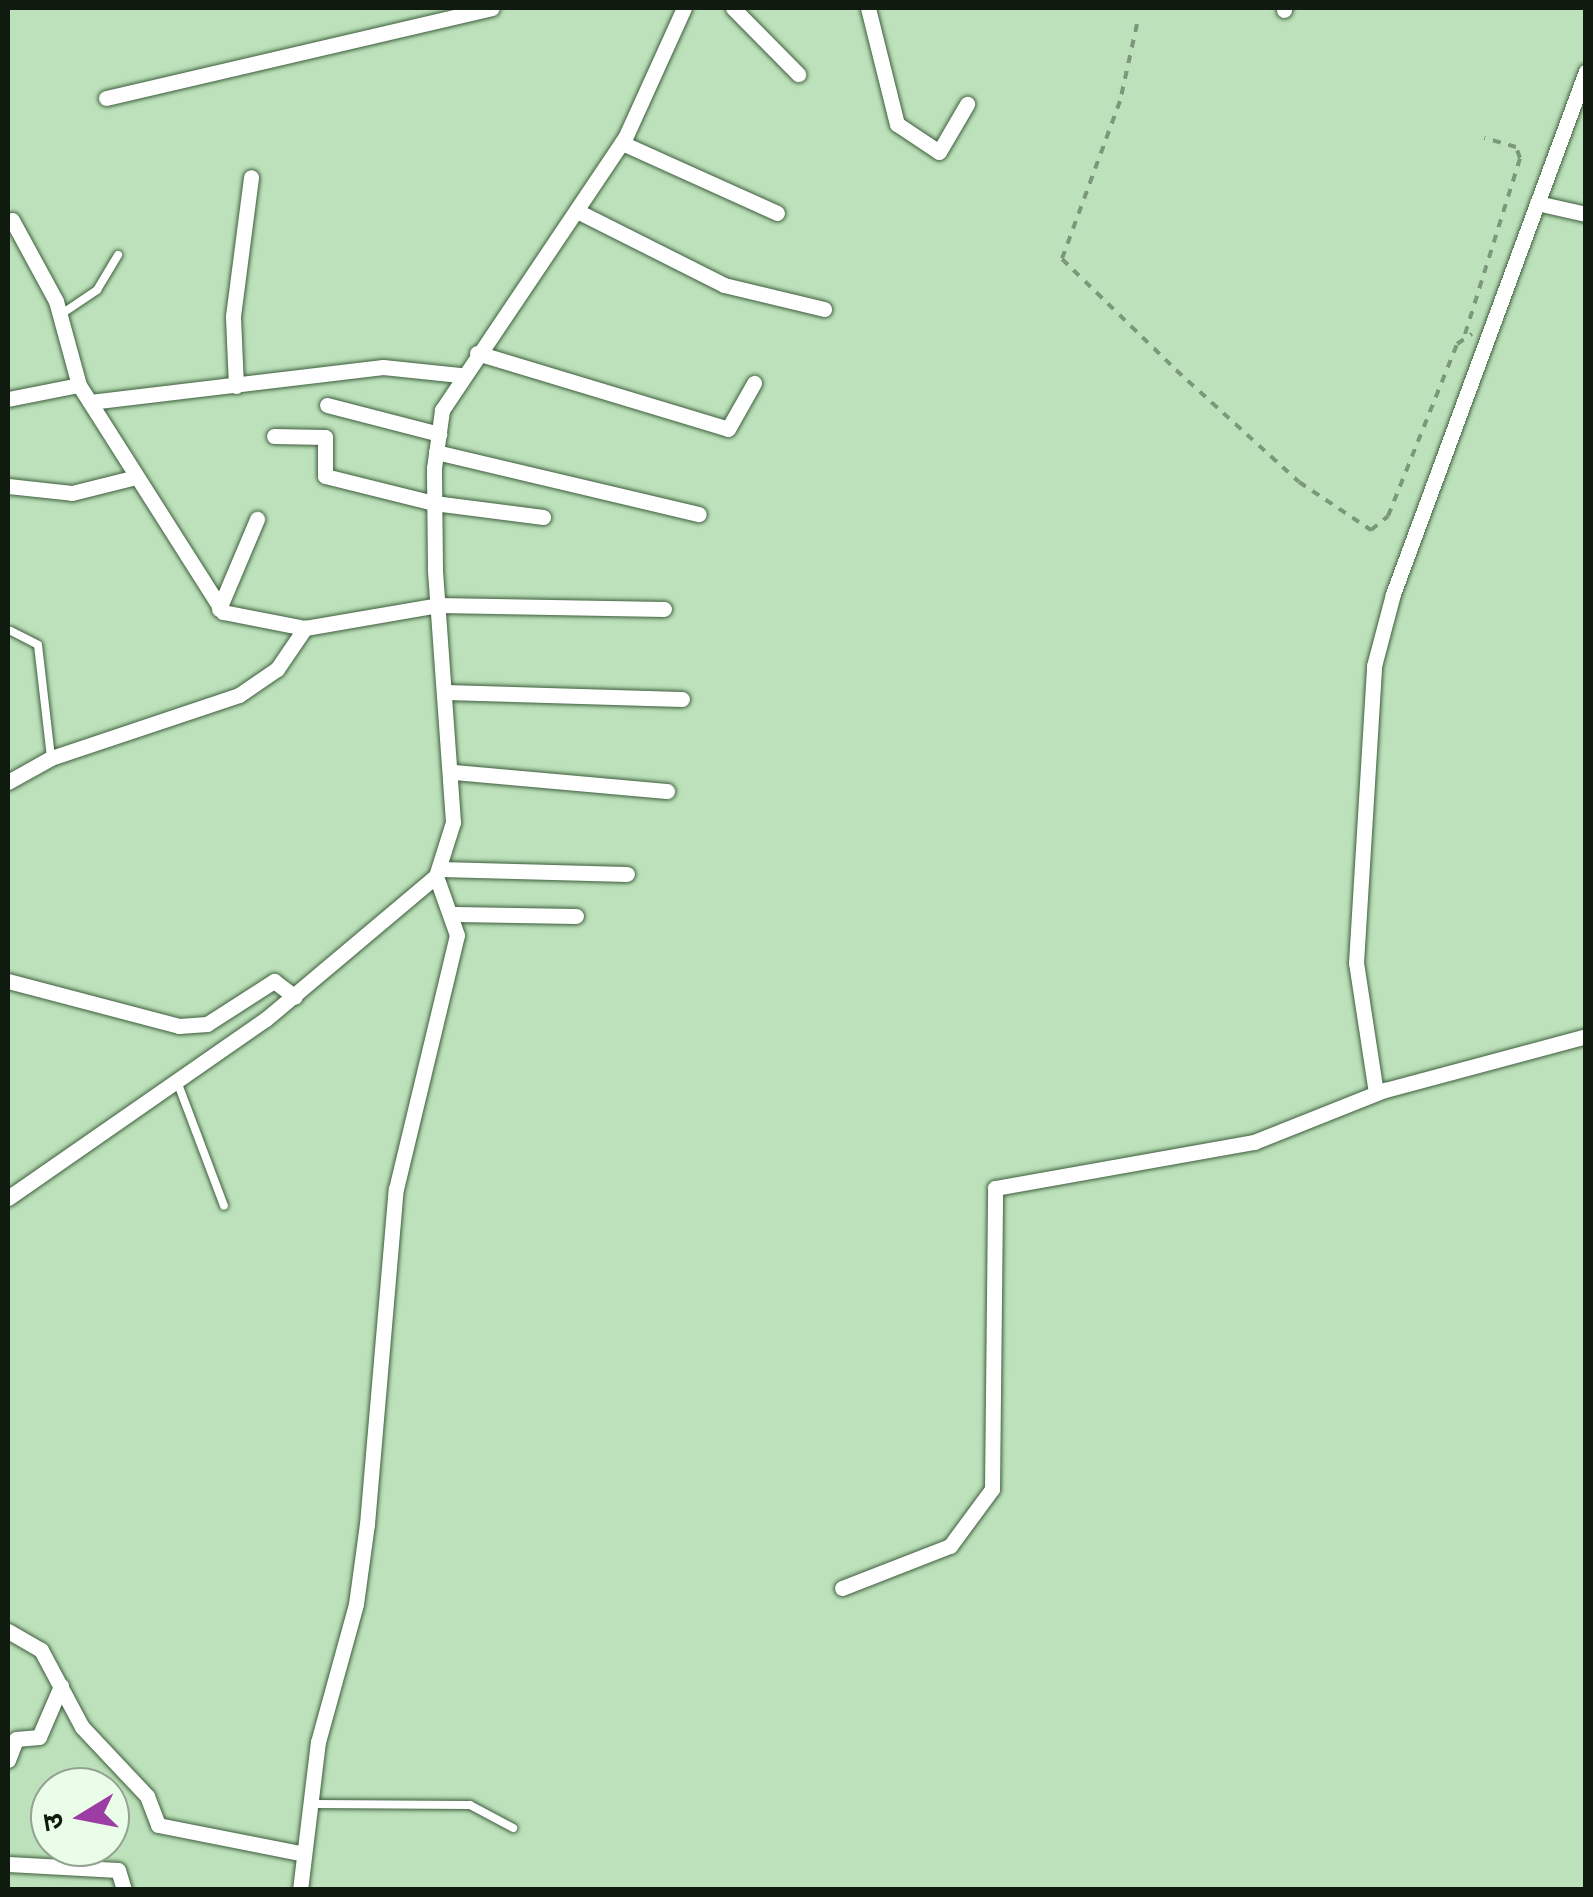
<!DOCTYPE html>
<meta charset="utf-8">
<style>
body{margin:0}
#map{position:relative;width:1593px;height:1897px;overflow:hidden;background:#bde2bb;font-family:"Space Grotesk","Noto Sans Devanagari",sans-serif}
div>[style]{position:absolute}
.path>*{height:4px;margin-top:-2px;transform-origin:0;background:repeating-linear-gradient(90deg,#7c987b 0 8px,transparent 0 16px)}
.roads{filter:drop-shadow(0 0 2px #3e5e3d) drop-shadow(0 0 2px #3e5e3d)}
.lane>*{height:8px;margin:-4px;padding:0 4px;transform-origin:4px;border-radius:4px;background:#fff}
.street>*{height:15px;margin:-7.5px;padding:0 7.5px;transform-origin:7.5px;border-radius:7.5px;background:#fff}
span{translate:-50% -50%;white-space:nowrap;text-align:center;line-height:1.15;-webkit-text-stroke:8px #eafde9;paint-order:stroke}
.frame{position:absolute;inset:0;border:10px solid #0e1b0e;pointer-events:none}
.north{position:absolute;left:30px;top:1767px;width:100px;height:100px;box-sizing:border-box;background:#eafde9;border:2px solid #92a391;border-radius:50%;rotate:260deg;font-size:28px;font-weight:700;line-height:40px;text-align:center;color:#0e1b0e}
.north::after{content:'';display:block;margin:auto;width:35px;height:45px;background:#9b3da5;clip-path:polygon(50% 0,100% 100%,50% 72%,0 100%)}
</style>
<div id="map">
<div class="path">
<i style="left:1137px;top:24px;width:79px;rotate:102.4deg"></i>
<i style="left:1120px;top:101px;width:168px;rotate:110.2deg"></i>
<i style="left:1062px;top:259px;width:159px;rotate:44.2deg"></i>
<i style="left:1176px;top:370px;width:166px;rotate:42.3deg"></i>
<i style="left:1299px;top:482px;width:87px;rotate:33.7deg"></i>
<i style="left:1371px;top:530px;width:22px;rotate:-39deg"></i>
<i style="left:1388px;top:516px;width:185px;rotate:-68.1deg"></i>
<i style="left:1457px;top:344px;width:18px;rotate:-34deg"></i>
<i style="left:1465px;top:334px;width:184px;rotate:-72.6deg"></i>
<i style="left:1520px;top:158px;width:12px;rotate:-110deg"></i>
<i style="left:1516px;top:147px;width:33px;rotate:-164deg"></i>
</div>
<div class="roads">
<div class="lane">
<i style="left:60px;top:315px;width:45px;rotate:-34deg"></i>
<i style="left:97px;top:290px;width:41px;rotate:-59deg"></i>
<i style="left:11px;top:631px;width:30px;rotate:27deg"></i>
<i style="left:38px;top:645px;width:114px;rotate:83.4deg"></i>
<i style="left:178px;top:1084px;width:130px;rotate:69.3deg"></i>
<i style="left:316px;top:1804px;width:154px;rotate:0.4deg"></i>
<i style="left:470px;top:1805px;width:49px;rotate:28.1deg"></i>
</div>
<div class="street">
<i style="left:733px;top:8px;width:93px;rotate:45.4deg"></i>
<i style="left:868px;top:8px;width:120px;rotate:76deg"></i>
<i style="left:897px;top:124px;width:50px;rotate:33.7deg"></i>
<i style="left:939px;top:152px;width:56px;rotate:-59.7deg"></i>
<i style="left:1284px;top:10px;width:2px;rotate:-90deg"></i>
<i style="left:106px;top:98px;width:396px;rotate:-13.1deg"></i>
<i style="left:622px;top:143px;width:170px;rotate:24.3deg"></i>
<i style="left:1537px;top:203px;width:50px;rotate:12.7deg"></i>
<i style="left:579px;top:212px;width:162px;rotate:26.7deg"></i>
<i style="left:724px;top:285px;width:103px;rotate:13.5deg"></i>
<i style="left:12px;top:220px;width:92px;rotate:61.5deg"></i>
<i style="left:56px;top:301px;width:87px;rotate:74.7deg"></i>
<i style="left:79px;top:385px;width:269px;rotate:57.6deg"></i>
<i style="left:223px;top:612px;width:84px;rotate:11deg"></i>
<i style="left:305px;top:628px;width:135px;rotate:-9.8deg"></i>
<i style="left:438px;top:605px;width:226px;rotate:1deg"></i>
<i style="left:477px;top:353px;width:262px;rotate:16.8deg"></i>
<i style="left:728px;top:429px;width:53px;rotate:-60.5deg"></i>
<i style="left:236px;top:386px;width:70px;rotate:-92.5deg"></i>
<i style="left:233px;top:316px;width:140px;rotate:-82.6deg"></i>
<i style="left:8px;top:399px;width:72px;rotate:-11.2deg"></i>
<i style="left:90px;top:402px;width:295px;rotate:-6.8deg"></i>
<i style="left:383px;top:367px;width:77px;rotate:5.9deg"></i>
<i style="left:327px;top:405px;width:116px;rotate:14.5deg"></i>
<i style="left:274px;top:436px;width:51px;rotate:1.1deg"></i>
<i style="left:325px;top:437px;width:39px;rotate:90deg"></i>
<i style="left:325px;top:476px;width:112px;rotate:13.9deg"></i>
<i style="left:434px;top:503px;width:110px;rotate:7.3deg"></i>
<i style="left:436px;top:452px;width:270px;rotate:13.3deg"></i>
<i style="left:8px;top:486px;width:64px;rotate:6.2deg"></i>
<i style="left:72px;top:493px;width:66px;rotate:-14deg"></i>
<i style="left:219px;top:609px;width:98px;rotate:-67.1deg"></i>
<i style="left:445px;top:692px;width:237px;rotate:1.7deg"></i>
<i style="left:453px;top:772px;width:215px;rotate:5.1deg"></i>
<i style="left:8px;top:782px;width:49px;rotate:-29.2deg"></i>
<i style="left:51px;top:758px;width:198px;rotate:-18.5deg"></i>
<i style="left:239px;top:695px;width:46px;rotate:-34.4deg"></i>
<i style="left:277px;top:669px;width:50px;rotate:-55.7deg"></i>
<i style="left:440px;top:869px;width:187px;rotate:1.5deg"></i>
<i style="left:455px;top:914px;width:121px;rotate:0.9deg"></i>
<i style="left:8px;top:981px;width:177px;rotate:14.7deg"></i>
<i style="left:179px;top:1026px;width:28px;rotate:-4deg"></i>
<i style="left:207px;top:1024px;width:80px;rotate:-32.7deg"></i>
<i style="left:274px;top:981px;width:26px;rotate:37deg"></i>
<i style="left:1376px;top:1093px;width:132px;rotate:-98.7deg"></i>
<i style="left:1356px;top:963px;width:298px;rotate:-86.5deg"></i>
<i style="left:1374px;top:666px;width:74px;rotate:-75.2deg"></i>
<i style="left:1393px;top:594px;width:557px;rotate:-69.74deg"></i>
<i style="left:8px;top:1198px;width:314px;rotate:-34.8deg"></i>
<i style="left:266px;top:1019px;width:222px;rotate:-40.1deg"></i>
<i style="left:436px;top:876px;width:57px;rotate:-72.5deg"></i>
<i style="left:453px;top:822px;width:254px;rotate:-94.1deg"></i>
<i style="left:435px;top:569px;width:101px;rotate:-90.6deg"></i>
<i style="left:434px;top:468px;width:59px;rotate:-82.1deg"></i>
<i style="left:442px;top:410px;width:328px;rotate:-56.1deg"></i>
<i style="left:625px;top:138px;width:143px;rotate:-65.6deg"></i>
<i style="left:842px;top:1588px;width:116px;rotate:-21.3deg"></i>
<i style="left:950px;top:1546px;width:71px;rotate:-53.6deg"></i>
<i style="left:992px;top:1489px;width:301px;rotate:-89.4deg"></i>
<i style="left:995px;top:1188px;width:263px;rotate:-10.1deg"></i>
<i style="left:1254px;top:1142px;width:141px;rotate:-21.7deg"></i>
<i style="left:1385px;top:1090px;width:208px;rotate:-15deg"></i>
<i style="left:8px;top:1631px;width:38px;rotate:30deg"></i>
<i style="left:41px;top:1650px;width:87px;rotate:62deg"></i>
<i style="left:82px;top:1727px;width:95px;rotate:46.7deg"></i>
<i style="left:147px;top:1796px;width:31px;rotate:69deg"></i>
<i style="left:158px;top:1825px;width:144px;rotate:11.2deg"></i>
<i style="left:8px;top:1760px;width:22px;rotate:-69deg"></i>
<i style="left:16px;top:1739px;width:23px;rotate:-5deg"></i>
<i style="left:39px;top:1737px;width:56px;rotate:-66.7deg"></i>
<i style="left:8px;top:1864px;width:110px;rotate:3.1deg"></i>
<i style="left:118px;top:1870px;width:21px;rotate:73deg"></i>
<i style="left:300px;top:1890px;width:149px;rotate:-83.1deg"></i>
<i style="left:318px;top:1742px;width:143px;rotate:-74.6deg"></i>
<i style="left:356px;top:1604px;width:81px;rotate:-82.2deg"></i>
<i style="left:367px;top:1524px;width:336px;rotate:-85.1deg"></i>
<i style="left:396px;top:1189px;width:261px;rotate:-76.5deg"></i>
<i style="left:457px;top:935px;width:63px;rotate:-109.6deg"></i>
</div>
</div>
<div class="frame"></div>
<div class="north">उ</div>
</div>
